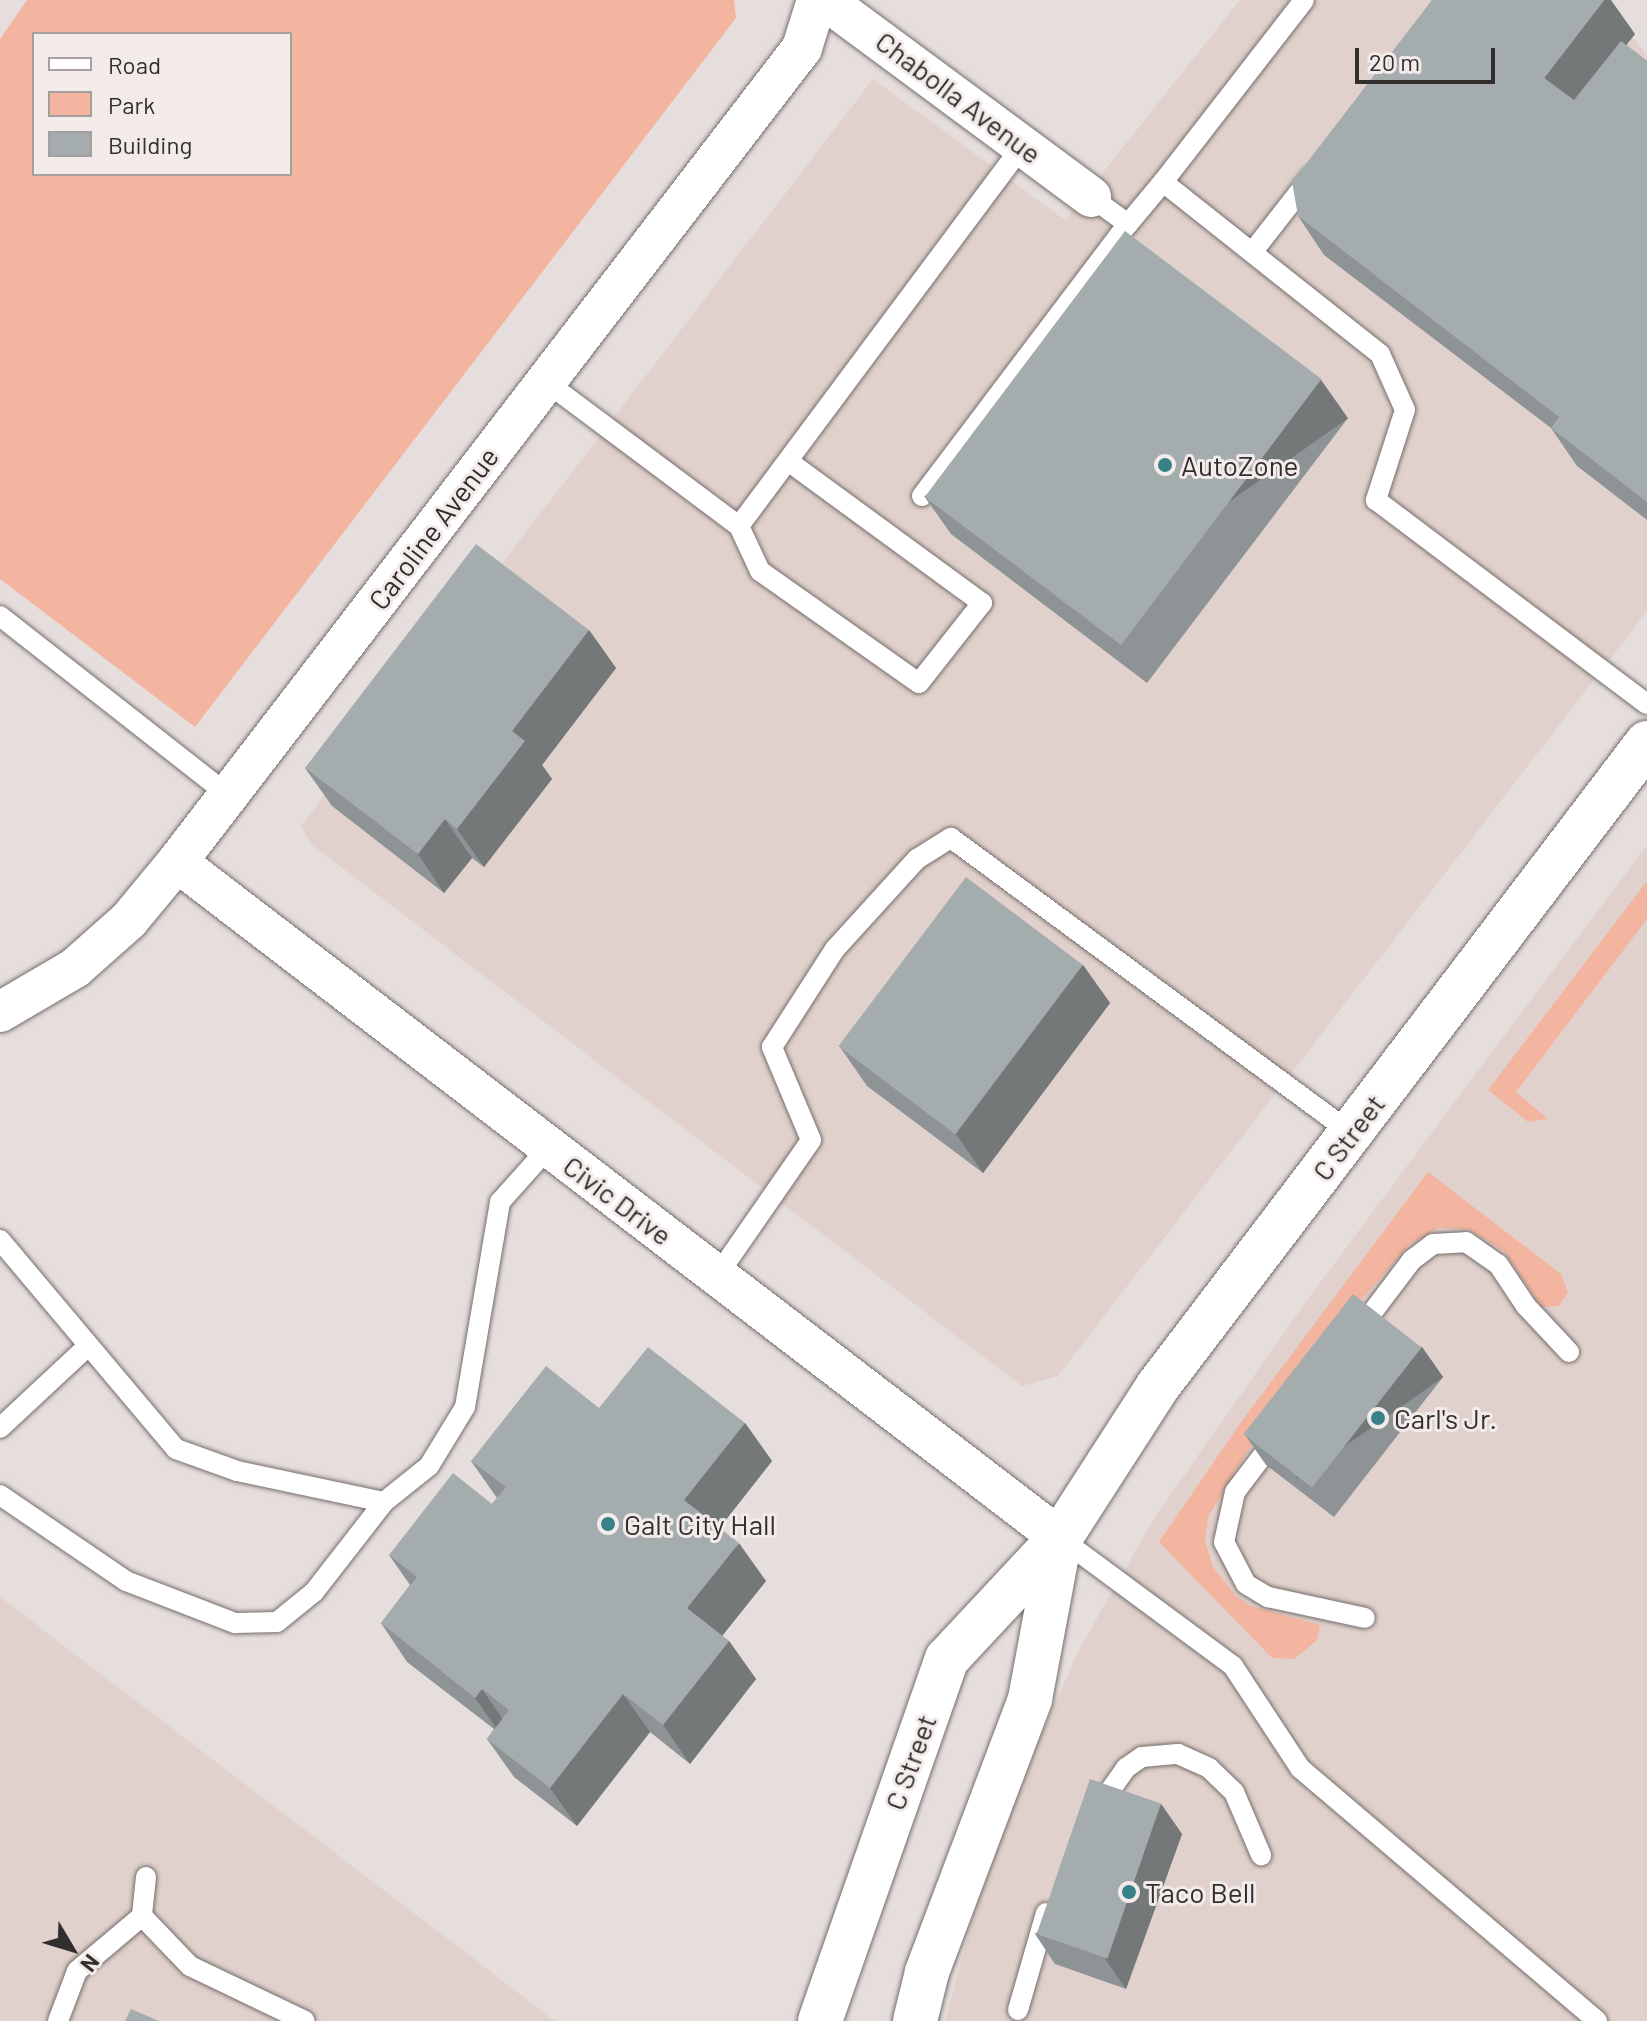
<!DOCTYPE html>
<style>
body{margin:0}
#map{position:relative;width:1647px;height:2021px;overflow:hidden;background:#e6dedc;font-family:Barlow,sans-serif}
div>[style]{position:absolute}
.built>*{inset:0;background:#e1d1cc}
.green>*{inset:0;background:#f3b5a0}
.roads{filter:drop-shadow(0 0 2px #756e6c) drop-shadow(0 0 2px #756e6c)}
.service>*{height:20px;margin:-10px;padding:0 10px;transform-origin:10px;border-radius:10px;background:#fff}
.minor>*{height:40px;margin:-20px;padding:0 20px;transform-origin:20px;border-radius:20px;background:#fff}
.tertiary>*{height:44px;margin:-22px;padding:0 22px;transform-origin:22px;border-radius:22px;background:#fff}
.wall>*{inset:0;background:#8e9495}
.shaded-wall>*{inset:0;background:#747879;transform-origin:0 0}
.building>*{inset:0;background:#a5acad;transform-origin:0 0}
.dots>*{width:22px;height:22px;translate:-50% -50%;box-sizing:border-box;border:4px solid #f3ebe9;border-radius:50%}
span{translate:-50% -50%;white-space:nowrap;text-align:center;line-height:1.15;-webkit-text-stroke:6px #f3ebe9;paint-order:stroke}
.street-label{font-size:28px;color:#312e2d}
.poi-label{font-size:28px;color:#312e2d}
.left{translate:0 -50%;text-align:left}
.legend{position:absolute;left:32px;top:32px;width:260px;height:144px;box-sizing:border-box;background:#f3ebe9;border:2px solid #a59f9e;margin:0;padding:10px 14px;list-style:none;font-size:24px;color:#312e2d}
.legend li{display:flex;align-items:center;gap:16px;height:40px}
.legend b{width:40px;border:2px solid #a59f9e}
.north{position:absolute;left:32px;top:1909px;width:80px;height:80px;-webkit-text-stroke:6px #f3ebe9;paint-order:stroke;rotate:128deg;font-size:22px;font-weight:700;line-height:32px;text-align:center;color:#312e2d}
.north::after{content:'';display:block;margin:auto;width:28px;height:36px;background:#312e2d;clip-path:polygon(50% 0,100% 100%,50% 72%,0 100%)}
.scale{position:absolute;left:1355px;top:48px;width:140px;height:36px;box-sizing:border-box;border:4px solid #312e2d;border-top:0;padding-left:10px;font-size:24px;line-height:28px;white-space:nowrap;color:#312e2d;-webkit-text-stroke:6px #f3ebe9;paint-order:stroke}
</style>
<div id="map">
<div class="built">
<i style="clip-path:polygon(1240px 0,1594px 0,1615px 15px,1647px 55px,1647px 611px,1058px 1376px,1022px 1386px,312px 845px,301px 826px,873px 79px,1065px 220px)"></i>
<i style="clip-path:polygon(1647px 845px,1647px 2021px,945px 2021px,981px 1887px,1040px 1737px,1081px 1646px,1155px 1517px,1307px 1300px)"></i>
<i style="clip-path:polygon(0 1597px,555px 2021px,0 2021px)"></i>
</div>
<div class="green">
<i style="clip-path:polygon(evenodd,27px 0,734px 0,736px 18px,195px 727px,0 579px,0 39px,27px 0,290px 34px,290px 174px,34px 174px,34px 34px,290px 34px)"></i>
<i style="clip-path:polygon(1647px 881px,1647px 919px,1516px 1092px,1548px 1119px,1528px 1122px,1488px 1090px)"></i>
<i style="clip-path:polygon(1428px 1172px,1561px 1274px,1568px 1292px,1559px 1306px,1541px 1307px,1504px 1251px,1468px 1229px,1439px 1228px,1409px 1245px,1363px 1298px,1247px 1452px,1208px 1517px,1205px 1541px,1213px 1567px,1235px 1595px,1251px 1606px,1320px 1625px,1317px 1640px,1294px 1659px,1272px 1658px,1159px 1542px,1239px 1425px)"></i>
</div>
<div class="roads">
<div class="service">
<i style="left:1163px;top:182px;width:230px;rotate:-52.2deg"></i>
<i style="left:1128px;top:224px;width:55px;rotate:-50.2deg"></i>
<i style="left:1163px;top:182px;width:277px;rotate:38.4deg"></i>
<i style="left:1380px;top:354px;width:61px;rotate:65.9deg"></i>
<i style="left:1405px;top:410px;width:95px;rotate:107.9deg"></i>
<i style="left:1376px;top:500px;width:339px;rotate:37deg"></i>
<i style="left:1254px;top:250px;width:93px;rotate:-52deg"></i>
<i style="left:545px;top:381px;width:242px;rotate:36.8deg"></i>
<i style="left:739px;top:526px;width:475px;rotate:-53.3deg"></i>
<i style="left:922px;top:496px;width:341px;rotate:-52.9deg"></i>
<i style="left:1128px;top:224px;width:46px;rotate:-143.9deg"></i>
<i style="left:739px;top:526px;width:50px;rotate:65deg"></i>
<i style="left:760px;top:571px;width:194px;rotate:35.2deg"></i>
<i style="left:919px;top:683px;width:102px;rotate:-51.8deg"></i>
<i style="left:982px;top:603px;width:240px;rotate:-143.8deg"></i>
<i style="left:0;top:616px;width:290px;rotate:38.1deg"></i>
<i style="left:0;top:1240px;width:273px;rotate:49.9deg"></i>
<i style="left:176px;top:1449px;width:65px;rotate:19.8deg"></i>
<i style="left:237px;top:1471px;width:150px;rotate:11.9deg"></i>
<i style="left:384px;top:1502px;width:58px;rotate:-38.7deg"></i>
<i style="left:429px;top:1466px;width:69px;rotate:-58.6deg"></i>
<i style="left:465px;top:1407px;width:208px;rotate:-80.3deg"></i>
<i style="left:500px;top:1202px;width:74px;rotate:-48.3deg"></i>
<i style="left:717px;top:1276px;width:165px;rotate:-55.3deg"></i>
<i style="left:811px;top:1140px;width:101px;rotate:-112.8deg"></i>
<i style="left:772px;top:1047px;width:117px;rotate:-57.3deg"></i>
<i style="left:835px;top:949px;width:122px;rotate:-47.7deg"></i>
<i style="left:917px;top:859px;width:40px;rotate:-32deg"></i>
<i style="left:951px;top:838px;width:497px;rotate:36.4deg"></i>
<i style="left:1359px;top:1330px;width:88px;rotate:-52.9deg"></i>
<i style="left:1412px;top:1260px;width:26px;rotate:-37deg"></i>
<i style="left:1433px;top:1244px;width:33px;rotate:-3deg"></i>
<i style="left:1466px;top:1242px;width:39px;rotate:35deg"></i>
<i style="left:1498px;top:1264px;width:50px;rotate:56.3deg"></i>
<i style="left:1526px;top:1306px;width:63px;rotate:46.9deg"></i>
<i style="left:0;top:1428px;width:119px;rotate:-43deg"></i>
<i style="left:1276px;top:1438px;width:68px;rotate:127.2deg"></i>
<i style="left:1235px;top:1492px;width:51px;rotate:102.4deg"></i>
<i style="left:1224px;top:1542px;width:47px;rotate:62.4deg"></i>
<i style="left:1246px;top:1584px;width:26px;rotate:31deg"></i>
<i style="left:1268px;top:1597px;width:99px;rotate:12.2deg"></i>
<i style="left:0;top:1495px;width:153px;rotate:34.3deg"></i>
<i style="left:126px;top:1581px;width:117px;rotate:21.1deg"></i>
<i style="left:235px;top:1623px;width:42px;rotate:-1.4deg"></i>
<i style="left:277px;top:1622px;width:48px;rotate:-39deg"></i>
<i style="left:314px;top:1592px;width:114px;rotate:-52.1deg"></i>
<i style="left:1060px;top:1538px;width:215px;rotate:36.5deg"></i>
<i style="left:1233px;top:1666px;width:122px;rotate:56.7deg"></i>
<i style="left:1300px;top:1768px;width:390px;rotate:40.4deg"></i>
<i style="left:1097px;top:1809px;width:50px;rotate:-54.7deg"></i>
<i style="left:1126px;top:1768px;width:19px;rotate:-35deg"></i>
<i style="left:1142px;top:1757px;width:36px;rotate:-5deg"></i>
<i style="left:1178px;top:1754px;width:34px;rotate:24deg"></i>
<i style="left:1209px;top:1768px;width:35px;rotate:44deg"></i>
<i style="left:1234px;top:1792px;width:69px;rotate:66.8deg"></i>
<i style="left:146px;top:1877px;width:39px;rotate:96deg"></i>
<i style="left:142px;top:1916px;width:69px;rotate:46.2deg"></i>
<i style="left:190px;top:1966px;width:127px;rotate:25.6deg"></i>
<i style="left:1018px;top:2010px;width:101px;rotate:-73.9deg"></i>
<i style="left:58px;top:2021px;width:53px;rotate:-69.2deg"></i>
<i style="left:77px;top:1971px;width:85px;rotate:-40.2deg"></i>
</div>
<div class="minor">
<i style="left:825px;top:0;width:331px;rotate:36.5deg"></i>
<i style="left:177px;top:862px;width:1112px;rotate:37.44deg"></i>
<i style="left:0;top:1012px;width:87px;rotate:-30.4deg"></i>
<i style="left:75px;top:968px;width:72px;rotate:-41.6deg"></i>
<i style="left:129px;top:920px;width:75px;rotate:-50.4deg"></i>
<i style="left:177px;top:862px;width:1026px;rotate:-52.48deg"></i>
<i style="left:802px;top:48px;width:50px;rotate:-72.6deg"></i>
</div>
<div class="tertiary">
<i style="left:820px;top:2021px;width:384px;rotate:-70.7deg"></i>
<i style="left:947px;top:1659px;width:166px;rotate:-47deg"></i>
<i style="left:1060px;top:1538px;width:181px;rotate:-57.2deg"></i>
<i style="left:1158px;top:1386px;width:808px;rotate:-52.75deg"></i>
<i style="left:915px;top:2021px;width:50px;rotate:-76.2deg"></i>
<i style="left:927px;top:1972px;width:292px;rotate:-69.3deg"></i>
<i style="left:1030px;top:1699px;width:164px;rotate:-79.4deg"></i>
</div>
</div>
<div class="wall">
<i style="clip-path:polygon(1635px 34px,1626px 45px,1647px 61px,1647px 520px,1577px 466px,1551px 428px,1324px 255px,1298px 216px)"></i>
<i style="clip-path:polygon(1321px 380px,1348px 418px,1147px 683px,951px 534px,924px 496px)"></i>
<i style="clip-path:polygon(589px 630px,616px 668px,542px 765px,552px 779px,484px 867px,472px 858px,444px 893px,332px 806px,305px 768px)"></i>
<i style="clip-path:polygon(1083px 965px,1110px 1003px,983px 1173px,867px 1086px,840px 1047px)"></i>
<i style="clip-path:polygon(1422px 1347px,1443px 1377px,1334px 1517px,1266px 1465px,1245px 1435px)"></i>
<i style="clip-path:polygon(745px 1423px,772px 1461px,719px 1528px,766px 1581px,722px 1636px,729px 1641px,756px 1679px,690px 1764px,650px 1732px,577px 1826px,514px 1777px,487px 1739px,494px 1729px,407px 1662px,381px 1623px,410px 1585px,389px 1555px,492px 1504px,497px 1498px,471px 1461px)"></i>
<i style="clip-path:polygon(1161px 1804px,1182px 1834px,1126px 1989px,1055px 1964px,1035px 1934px)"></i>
</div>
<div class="shaded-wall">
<i style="clip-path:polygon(1604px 0,1611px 0,1635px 34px,1570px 116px,1544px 78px)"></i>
<i style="left:1321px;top:380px;width:47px;height:333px;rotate:55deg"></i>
<i style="clip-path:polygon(589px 630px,616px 668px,542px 765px,552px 779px,484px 867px,457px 829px,512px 731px)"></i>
<i style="clip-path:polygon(445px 819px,472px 858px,444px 893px,418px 854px)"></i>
<i style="clip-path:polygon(1083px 965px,1110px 1003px,983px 1173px,956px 1134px)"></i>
<i style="left:1422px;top:1347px;width:37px;height:177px;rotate:55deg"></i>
<i style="clip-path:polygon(745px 1423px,772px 1461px,711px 1539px,684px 1500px)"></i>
<i style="clip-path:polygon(739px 1543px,766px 1581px,714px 1646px,687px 1608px)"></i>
<i style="clip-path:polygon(729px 1641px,756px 1679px,690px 1764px,663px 1725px)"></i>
<i style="clip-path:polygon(482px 1689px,509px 1728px,502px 1736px,475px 1698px)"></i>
<i style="clip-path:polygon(623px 1694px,650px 1732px,577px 1826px,550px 1788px)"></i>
<i style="clip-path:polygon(1161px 1804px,1182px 1834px,1126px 1989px,1105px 1959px)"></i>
</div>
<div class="building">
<i style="clip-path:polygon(1432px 0,1604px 0,1544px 78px,1574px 100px,1621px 41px,1647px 61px,1647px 502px,1551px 428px,1559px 417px,1298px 216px,1292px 182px)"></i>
<i style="left:1125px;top:231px;width:246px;height:333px;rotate:37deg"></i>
<i style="clip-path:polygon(476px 544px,589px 630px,512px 731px,525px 741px,457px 829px,445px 819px,418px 854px,305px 768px)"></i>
<i style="left:966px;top:877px;width:146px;height:212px;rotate:37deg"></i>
<i style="left:1353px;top:1294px;width:87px;height:178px;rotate:38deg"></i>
<i style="clip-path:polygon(648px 1347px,745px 1423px,684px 1500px,739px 1543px,687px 1608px,729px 1641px,663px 1725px,623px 1694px,550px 1788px,487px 1739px,509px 1710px,482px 1689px,475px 1698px,381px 1623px,417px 1577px,389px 1555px,453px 1473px,492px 1504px,506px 1487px,471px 1461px,546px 1366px,599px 1408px)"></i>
<i style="left:1090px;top:1779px;width:75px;height:164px;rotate:19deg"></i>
<i style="clip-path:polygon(131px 2009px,159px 2021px,125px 2021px)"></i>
</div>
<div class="dots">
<i style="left:1165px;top:465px;background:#398189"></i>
<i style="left:1378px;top:1418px;background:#398189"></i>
<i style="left:608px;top:1524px;background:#398189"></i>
<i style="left:1129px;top:1892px;background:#398189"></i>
</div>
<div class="street-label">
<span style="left:959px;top:97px;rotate:37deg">Chabolla Avenue</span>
<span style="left:433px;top:528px;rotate:-53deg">Caroline Avenue</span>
<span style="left:1348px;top:1137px;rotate:-53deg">C Street</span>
<span style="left:618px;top:1200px;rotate:37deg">Civic Drive</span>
<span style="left:910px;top:1762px;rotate:-70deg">C Street</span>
</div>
<div class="poi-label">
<span class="left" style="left:1181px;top:465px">AutoZone</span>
<span class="left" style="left:1394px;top:1418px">Carl's Jr.</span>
<span class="left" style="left:624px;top:1524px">Galt City Hall</span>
<span class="left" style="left:1145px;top:1892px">Taco Bell</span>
</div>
<ul class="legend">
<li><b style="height:10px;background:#fff"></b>Road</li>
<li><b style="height:22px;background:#f3b5a0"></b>Park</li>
<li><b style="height:22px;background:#a5acad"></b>Building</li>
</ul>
<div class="north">N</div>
<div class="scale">20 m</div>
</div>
